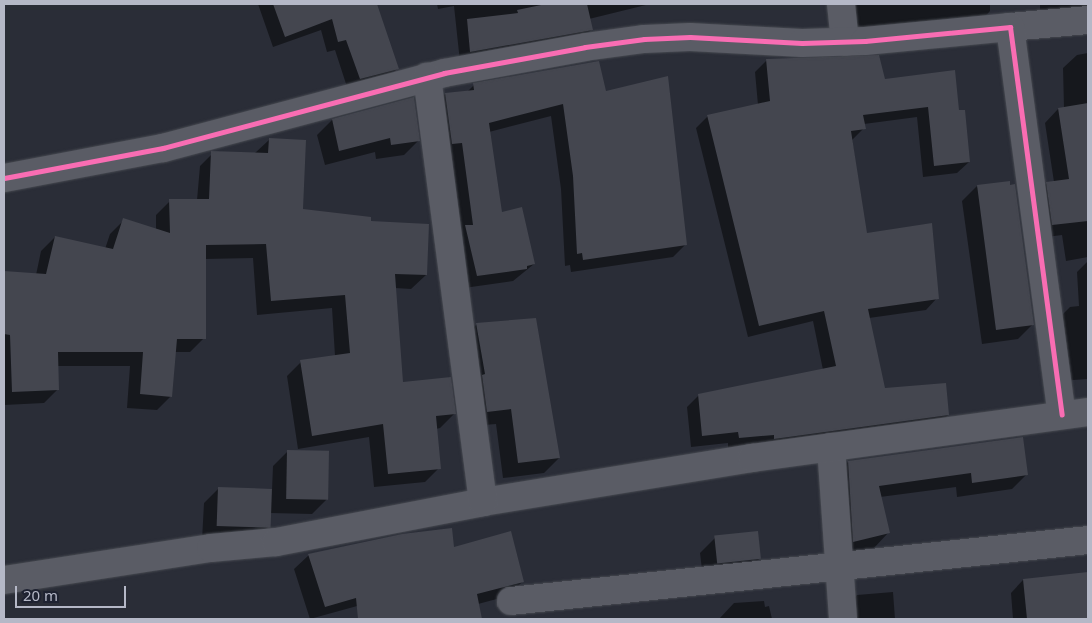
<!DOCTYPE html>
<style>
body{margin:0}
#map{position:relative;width:1092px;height:623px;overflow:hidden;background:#2a2d37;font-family:"Noto Sans",sans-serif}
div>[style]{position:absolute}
.shadow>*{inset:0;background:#0007;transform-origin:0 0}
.building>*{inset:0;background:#44464f;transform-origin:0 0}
.roads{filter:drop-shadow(0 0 1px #464950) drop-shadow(0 0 1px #464950)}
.street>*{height:28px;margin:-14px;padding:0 14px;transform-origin:14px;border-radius:14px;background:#5a5c65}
.cycleway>*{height:5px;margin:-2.5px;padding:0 2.5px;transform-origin:2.5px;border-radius:2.5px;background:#f96db3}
span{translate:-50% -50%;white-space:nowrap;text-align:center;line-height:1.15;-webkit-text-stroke:4.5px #1e2231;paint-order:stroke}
.frame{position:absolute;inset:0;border:5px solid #b5b8c7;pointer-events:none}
.scale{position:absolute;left:15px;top:586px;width:111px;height:22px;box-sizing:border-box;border:2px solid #b5b8c7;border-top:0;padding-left:6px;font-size:15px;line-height:18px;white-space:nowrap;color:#b5b8c7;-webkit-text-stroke:4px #1e2231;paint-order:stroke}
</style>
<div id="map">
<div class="shadow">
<i style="clip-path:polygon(258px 4px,375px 4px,398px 68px,386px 80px,348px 90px,335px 50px,327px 52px,321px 30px,273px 47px)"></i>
<i style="clip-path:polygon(437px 4px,650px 4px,589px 19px,591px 30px,581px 41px,460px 62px,454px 6px,438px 9px)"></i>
<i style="clip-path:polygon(848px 4px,990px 4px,990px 11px,981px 21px,849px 30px)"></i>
<i style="left:1040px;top:4px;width:48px;height:12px"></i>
<i style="clip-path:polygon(1088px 53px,1088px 257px,1066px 261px,1062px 235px,1039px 238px,1034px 196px,1047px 183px,1054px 182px,1045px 123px,1058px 109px,1064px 108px,1063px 68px,1077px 55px)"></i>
<i style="clip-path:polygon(767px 60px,884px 80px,958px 112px,969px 162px,957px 173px,923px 177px,917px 117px,864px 124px,864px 128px,852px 140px,866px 235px,937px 298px,926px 310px,869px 318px,884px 389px,948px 415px,937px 426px,728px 449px,728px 443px,691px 447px,687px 407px,699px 395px,823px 370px,813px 321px,748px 337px,696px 128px,708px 116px,758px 105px,755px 72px)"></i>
<i style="clip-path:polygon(474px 85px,605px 92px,686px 244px,673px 257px,571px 272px,570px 265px,565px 266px,561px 189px,551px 116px,489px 132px,501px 213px,534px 264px,513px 281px,464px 288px,433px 107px,445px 94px,467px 92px)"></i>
<i style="clip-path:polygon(413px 99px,418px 141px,404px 155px,376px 159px,375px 152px,325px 165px,317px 135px,332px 120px)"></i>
<i style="clip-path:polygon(269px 140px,302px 210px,369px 223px,426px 275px,411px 289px,395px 288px,402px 383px,454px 414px,440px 428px,436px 429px,439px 468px,425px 482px,374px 487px,369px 437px,298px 449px,287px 376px,301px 362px,335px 356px,332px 308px,257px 315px,253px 258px,205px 259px,204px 338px,190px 352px,174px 352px,171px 396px,157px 410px,127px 408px,130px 366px,57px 366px,58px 389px,44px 403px,4px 405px,4px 272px,36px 275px,41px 251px,55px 237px,105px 249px,110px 234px,124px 220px,156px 230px,156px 215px,170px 201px,197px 200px,200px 166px,214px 152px,255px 153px)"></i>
<i style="clip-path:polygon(977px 186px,1033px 324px,1018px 339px,982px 344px,962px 201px)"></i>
<i style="clip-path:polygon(1088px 261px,1088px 379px,1059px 381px,1055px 322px,1070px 307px,1079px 306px,1077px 272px)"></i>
<i style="clip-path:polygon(477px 324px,559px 458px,544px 473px,503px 478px,496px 424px,472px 426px,462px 339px)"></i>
<i style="clip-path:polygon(287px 452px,327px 499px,312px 514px,270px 513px,269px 526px,254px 541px,202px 540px,204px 503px,219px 488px,272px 490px,273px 466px)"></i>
<i style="clip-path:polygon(848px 462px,1027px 474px,1012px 489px,957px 497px,956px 487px,880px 497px,888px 533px,874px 548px,839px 556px,833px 477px)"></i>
<i style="clip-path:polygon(715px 538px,760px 558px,745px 573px,703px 578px,700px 553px)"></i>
<i style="clip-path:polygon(452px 548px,523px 581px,508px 596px,478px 604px,481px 619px,402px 619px,397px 595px,310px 619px,294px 569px,309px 555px)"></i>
<i style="clip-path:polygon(1088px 573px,1088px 619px,1013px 619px,1011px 593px,1023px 580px)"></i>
<i style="clip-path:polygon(893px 592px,895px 619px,846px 619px,845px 607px,857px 595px)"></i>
<i style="clip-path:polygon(764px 601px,765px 607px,769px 606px,772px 619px,719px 619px,734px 603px)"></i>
</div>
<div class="building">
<i style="clip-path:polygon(273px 4px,377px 4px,399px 69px,360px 79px,346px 40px,338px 42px,332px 19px,285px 37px)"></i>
<i style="clip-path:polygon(546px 4px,587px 4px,593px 30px,470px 52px,467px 19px,518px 13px,517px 10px)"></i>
<i style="clip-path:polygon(879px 55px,885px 79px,955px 70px,959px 110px,965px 110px,970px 162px,934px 166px,928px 107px,863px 115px,866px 129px,851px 131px,867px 233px,932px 223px,939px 299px,868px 309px,885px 388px,946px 383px,949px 415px,774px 439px,774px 435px,739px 438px,738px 432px,702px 436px,698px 394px,836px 366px,824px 311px,759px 326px,707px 115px,770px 101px,766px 59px)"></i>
<i style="clip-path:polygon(599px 61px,606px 91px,668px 76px,687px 245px,583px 260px,582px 253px,577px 254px,573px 176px,563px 104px,489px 123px,502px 212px,522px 207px,535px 264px,527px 266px,527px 269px,477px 276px,465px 225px,473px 225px,462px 143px,452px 144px,445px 93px,474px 90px,473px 83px)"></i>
<i style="clip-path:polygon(414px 97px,420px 141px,391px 145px,390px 138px,339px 151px,332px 119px)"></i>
<i style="clip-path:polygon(1088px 103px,1088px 221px,1052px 225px,1046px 182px,1069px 179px,1058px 108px)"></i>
<i style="clip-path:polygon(269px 138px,306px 140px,303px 209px,371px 217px,371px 221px,429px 224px,427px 275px,395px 274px,403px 382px,451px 377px,456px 414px,436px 416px,441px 469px,388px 474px,383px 424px,312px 436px,300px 360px,350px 353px,345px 295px,271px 301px,266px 244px,206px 245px,206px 339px,177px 339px,172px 397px,140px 394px,143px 352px,58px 352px,59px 390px,12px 392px,10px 335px,4px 334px,4px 271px,46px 274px,55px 236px,113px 249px,123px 218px,170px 233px,169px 199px,209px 199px,211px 151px,268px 153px)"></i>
<i style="clip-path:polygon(1010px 181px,1010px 185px,1015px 184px,1034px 325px,996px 330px,977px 185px)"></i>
<i style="clip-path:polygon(536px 318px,560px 458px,518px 463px,511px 409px,487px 412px,482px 375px,485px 374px,476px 323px)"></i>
<i style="clip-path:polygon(1023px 437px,1028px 475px,972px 483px,971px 473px,879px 486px,890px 533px,853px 542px,848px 461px)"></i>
<i style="left:287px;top:450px;width:42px;height:49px;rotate:1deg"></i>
<i style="left:218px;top:487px;width:54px;height:39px;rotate:2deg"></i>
<i style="clip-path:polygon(452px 528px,454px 547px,511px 531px,524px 582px,477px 594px,482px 619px,358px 619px,356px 598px,325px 607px,308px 554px,402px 534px)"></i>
<i style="left:758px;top:531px;width:28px;height:44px;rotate:84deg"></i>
<i style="clip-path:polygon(1088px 572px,1088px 619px,1027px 619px,1023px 579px)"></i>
</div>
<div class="roads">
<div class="street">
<i style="left:841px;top:4px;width:38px;rotate:84deg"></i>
<i style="left:1010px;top:27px;width:78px;rotate:-5.1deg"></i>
<i style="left:4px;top:178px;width:162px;rotate:-10.7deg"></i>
<i style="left:163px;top:148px;width:291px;rotate:-14.9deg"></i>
<i style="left:444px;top:73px;width:143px;rotate:-10.4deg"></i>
<i style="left:585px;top:47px;width:60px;rotate:-7.7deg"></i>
<i style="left:644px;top:39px;width:46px;rotate:-2.5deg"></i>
<i style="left:690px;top:37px;width:112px;rotate:3.1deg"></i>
<i style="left:802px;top:43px;width:63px;rotate:-1.8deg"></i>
<i style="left:865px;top:41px;width:146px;rotate:-5.5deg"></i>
<i style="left:1010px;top:27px;width:391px;rotate:82.4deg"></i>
<i style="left:831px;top:447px;width:172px;rotate:86deg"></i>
<i style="left:483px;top:502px;width:273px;rotate:-9.3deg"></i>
<i style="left:752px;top:458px;width:339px;rotate:-7.8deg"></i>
<i style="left:4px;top:580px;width:209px;rotate:-8.8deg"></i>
<i style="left:211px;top:548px;width:65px;rotate:-5.3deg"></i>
<i style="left:276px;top:542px;width:211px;rotate:-10.9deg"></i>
<i style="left:483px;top:502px;width:429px;rotate:-97.5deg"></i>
<i style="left:511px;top:601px;width:580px;rotate:-6.03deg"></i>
</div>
</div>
<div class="cycleway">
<i style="left:4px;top:178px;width:162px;rotate:-10.7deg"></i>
<i style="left:163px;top:148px;width:291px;rotate:-14.9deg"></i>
<i style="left:444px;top:73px;width:143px;rotate:-10.4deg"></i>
<i style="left:585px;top:47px;width:60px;rotate:-7.7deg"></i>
<i style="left:644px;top:39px;width:46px;rotate:-2.5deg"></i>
<i style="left:690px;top:37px;width:112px;rotate:3.1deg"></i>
<i style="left:802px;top:43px;width:63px;rotate:-1.8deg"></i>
<i style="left:865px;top:41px;width:146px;rotate:-5.5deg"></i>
<i style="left:1010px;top:27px;width:391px;rotate:82.4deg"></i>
</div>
<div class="frame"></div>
<div class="scale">20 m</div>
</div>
